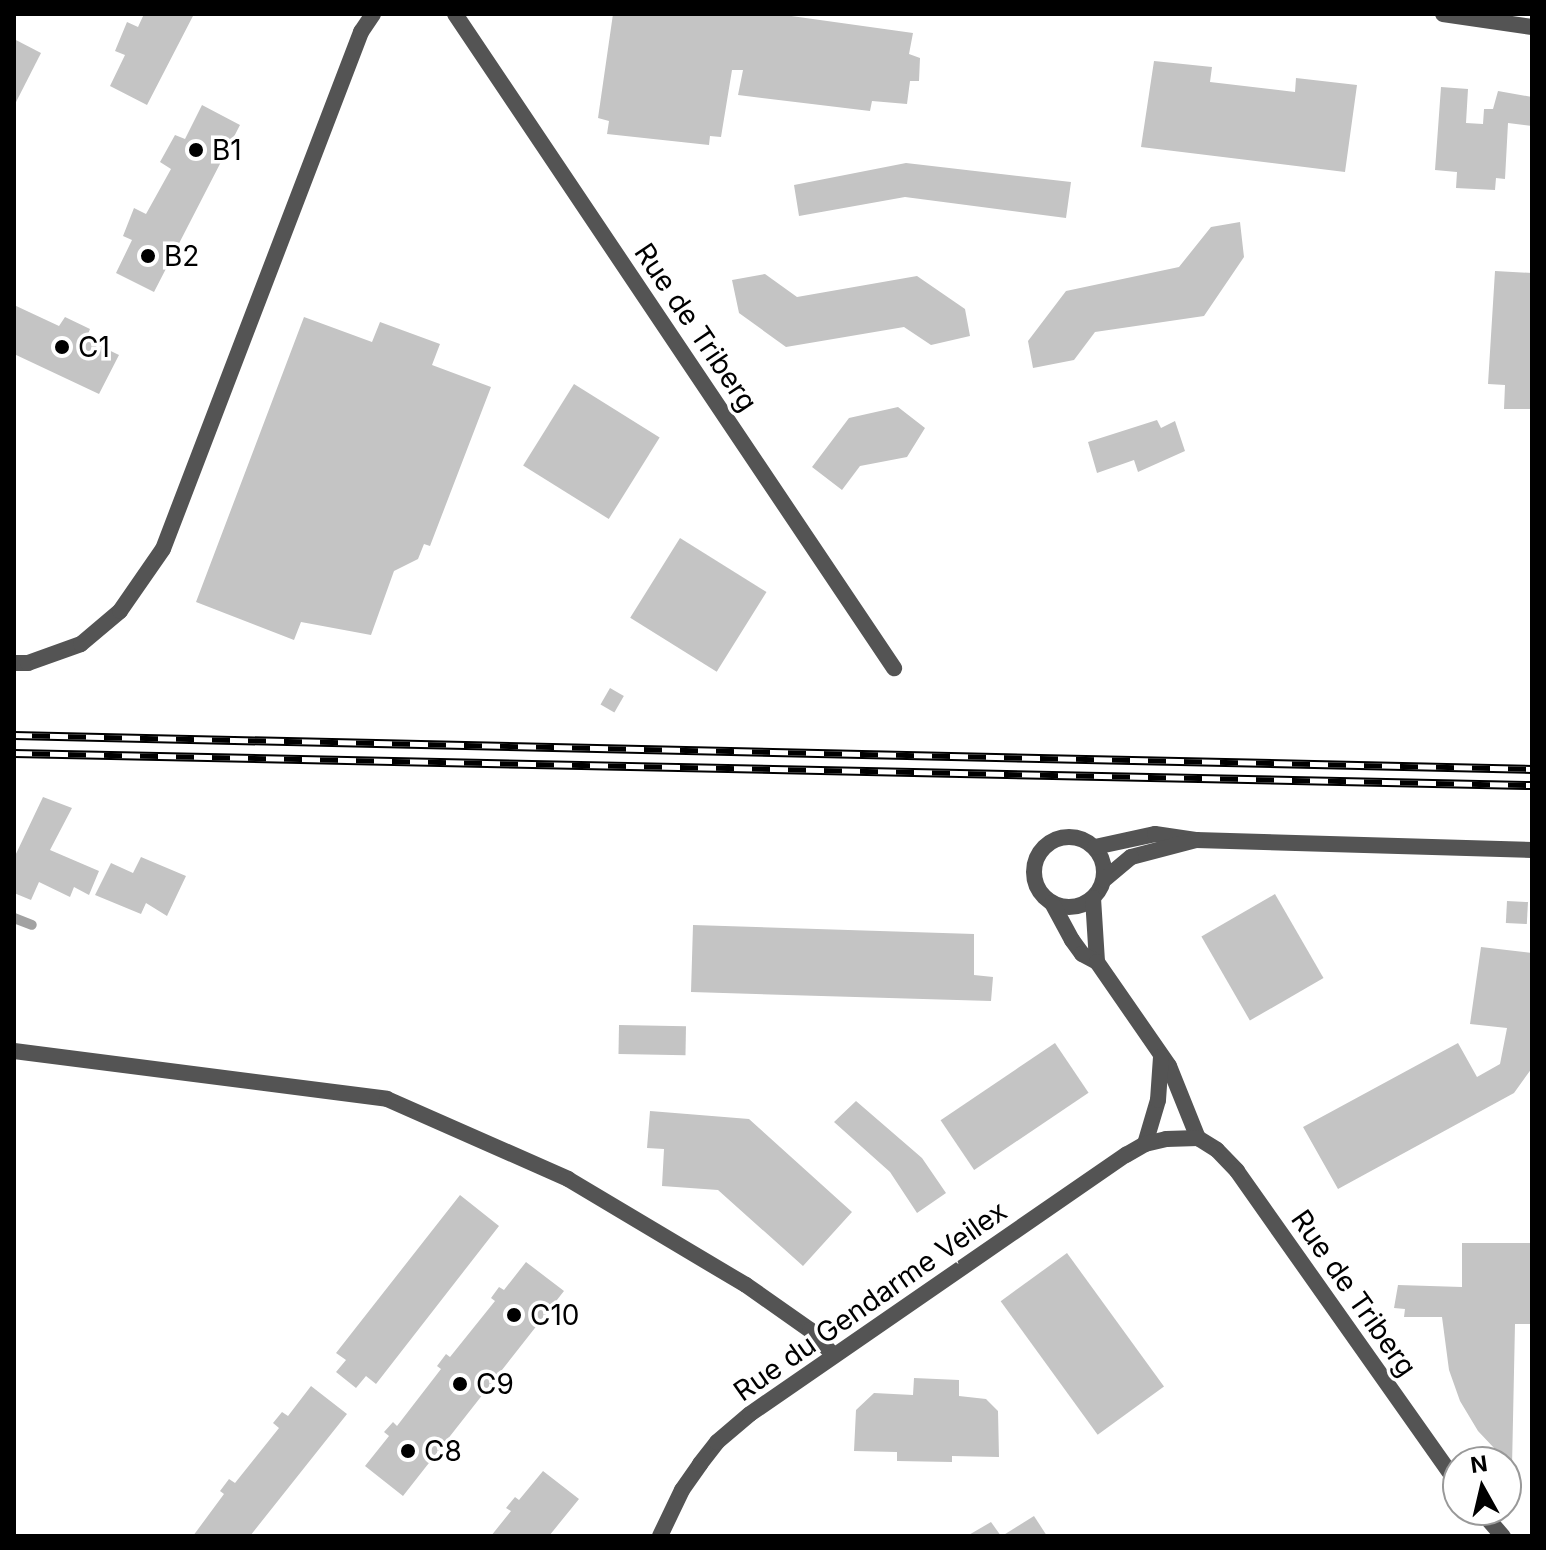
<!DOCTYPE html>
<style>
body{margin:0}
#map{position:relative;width:1546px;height:1550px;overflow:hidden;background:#fff;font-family:Inter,sans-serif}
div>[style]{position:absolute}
.stream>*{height:10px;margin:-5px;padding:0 5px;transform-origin:5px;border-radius:5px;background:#a2a2a2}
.building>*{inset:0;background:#c4c4c4;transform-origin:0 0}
.minor>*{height:16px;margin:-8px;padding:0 8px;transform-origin:8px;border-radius:8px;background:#545454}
.minor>.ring{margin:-8px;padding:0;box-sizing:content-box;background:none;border:16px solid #545454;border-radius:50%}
.tertiary>*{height:16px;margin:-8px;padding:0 8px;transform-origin:8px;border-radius:8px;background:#545454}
.rail>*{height:9px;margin-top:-4.5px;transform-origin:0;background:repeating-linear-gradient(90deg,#fff 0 18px,#000 0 36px);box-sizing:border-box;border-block:2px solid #000}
.dots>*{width:22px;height:22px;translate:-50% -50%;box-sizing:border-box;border:4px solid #fff;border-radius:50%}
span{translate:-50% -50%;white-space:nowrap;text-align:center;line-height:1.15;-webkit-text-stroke:7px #fff;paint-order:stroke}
.poi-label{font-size:28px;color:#000}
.left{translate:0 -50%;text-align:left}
.street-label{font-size:28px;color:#000}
.frame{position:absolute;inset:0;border:16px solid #000;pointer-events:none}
.north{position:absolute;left:1442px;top:1446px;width:80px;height:80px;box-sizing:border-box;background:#fff;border:2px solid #999;border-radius:50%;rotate:352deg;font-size:22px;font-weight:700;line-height:32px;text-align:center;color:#000}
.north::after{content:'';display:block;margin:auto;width:28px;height:36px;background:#000;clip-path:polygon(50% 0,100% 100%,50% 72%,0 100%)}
</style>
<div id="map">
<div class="stream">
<i style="left:14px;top:918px;width:19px;rotate:21deg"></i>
</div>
<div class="building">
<i style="clip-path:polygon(144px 14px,194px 14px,147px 105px,110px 86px,125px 55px,115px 51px,127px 22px,138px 27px)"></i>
<i style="clip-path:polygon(613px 14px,777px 14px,913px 33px,909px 54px,920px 58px,919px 81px,910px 81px,907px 104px,872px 101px,870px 111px,738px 95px,743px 70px,732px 70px,721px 137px,710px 136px,709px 145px,607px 134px,609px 121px,598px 118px)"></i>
<i style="clip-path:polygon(14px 39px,41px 53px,14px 106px)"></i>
<i style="clip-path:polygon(1154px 61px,1212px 67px,1210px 82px,1295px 92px,1296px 78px,1357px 85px,1345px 172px,1141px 147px)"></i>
<i style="clip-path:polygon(1441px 87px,1468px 89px,1466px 123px,1483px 124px,1484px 109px,1493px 109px,1498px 91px,1532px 97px,1532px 126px,1508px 123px,1505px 179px,1496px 178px,1495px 190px,1456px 188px,1457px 172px,1435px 170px)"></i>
<i style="clip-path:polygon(202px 105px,240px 125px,154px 292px,116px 273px,132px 240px,123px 236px,134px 208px,146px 214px,171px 169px,160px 162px,175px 135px,185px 139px)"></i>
<i style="clip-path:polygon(906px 163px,1071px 182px,1066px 218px,905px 197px,799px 216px,794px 185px)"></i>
<i style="clip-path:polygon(1240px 222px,1244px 257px,1204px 316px,1095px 332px,1074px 360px,1033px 368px,1028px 341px,1066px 291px,1179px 267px,1211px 227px)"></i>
<i style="clip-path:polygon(1495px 271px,1532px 273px,1532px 409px,1504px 409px,1505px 385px,1488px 384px)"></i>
<i style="clip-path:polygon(765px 274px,797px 297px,917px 276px,965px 309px,970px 336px,931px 345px,904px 327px,786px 347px,739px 313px,732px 280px)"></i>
<i style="clip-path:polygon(14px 305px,59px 326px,65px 317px,90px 329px,86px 339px,119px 355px,99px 394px,14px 354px)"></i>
<i style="clip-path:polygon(304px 317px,372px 342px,380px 322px,440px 344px,432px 365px,491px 387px,430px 546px,424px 544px,418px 559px,394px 571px,371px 635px,301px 622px,294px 640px,196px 602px)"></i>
<i style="left:574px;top:384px;width:101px;height:96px;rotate:32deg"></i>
<i style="clip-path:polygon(898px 407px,925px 428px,907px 457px,860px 466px,842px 490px,812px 467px,849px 418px)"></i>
<i style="clip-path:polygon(1157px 420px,1161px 428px,1175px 421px,1185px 451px,1138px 472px,1134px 460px,1097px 473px,1088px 442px)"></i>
<i style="left:680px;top:538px;width:102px;height:94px;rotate:32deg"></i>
<i style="left:610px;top:688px;width:16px;height:19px;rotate:30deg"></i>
<i style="clip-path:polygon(43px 797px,72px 808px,50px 850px,99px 871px,89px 895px,74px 887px,70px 897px,39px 882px,31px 900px,14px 893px,14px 858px)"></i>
<i style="clip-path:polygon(141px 857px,186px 876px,167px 916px,146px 903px,141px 914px,95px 895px,111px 863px,133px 873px)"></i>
<i style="left:1275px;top:894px;width:97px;height:85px;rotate:60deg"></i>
<i style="left:1507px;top:901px;width:21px;height:22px;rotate:3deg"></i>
<i style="clip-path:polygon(693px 925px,974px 934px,974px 975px,993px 977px,991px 1001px,691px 992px)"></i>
<i style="clip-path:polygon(1481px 947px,1532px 953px,1532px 1068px,1514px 1093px,1338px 1189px,1303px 1127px,1458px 1043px,1477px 1077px,1500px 1064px,1507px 1028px,1470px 1024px)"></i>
<i style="left:619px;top:1025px;width:67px;height:29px;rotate:1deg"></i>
<i style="left:1055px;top:1043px;width:60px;height:138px;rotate:56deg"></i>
<i style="clip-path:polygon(856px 1101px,922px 1158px,946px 1193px,917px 1213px,890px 1172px,834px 1122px)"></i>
<i style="clip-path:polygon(650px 1111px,749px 1119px,852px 1212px,803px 1266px,718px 1190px,662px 1186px,664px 1149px,647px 1148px)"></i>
<i style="clip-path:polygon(460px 1195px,499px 1226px,376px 1384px,366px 1376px,356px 1388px,336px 1372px,346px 1360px,336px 1353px)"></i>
<i style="clip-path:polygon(1462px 1243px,1532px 1243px,1532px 1324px,1515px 1324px,1512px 1467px,1478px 1431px,1460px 1401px,1449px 1370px,1442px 1317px,1404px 1317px,1405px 1309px,1394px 1308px,1398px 1285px,1462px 1287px)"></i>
<i style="left:1067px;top:1253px;width:165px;height:82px;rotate:54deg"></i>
<i style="clip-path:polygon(526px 1262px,564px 1291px,403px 1496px,365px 1466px,389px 1436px,384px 1432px,393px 1422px,397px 1426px,441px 1369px,437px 1366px,446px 1354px,450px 1357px,495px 1301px,491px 1298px,499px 1287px,504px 1290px)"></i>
<i style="clip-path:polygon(914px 1378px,959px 1380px,959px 1396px,986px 1399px,998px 1411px,999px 1457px,952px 1456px,952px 1462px,897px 1461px,897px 1452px,854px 1451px,856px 1410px,874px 1393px,913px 1395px)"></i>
<i style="clip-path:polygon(311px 1386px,347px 1414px,250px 1536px,193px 1536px,224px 1494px,220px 1491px,229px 1479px,235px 1483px,279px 1428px,273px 1423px,282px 1412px,288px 1416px)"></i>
<i style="clip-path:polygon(543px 1471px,579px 1499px,549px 1536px,491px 1536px,511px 1511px,506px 1508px,515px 1497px,519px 1500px)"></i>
<i style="clip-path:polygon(1034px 1516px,1047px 1536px,1002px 1536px)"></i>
<i style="clip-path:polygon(991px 1522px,1001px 1536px,967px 1536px)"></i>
</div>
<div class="minor">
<i style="left:455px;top:14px;width:788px;rotate:56.13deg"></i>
<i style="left:14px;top:663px;width:14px"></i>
<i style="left:28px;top:663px;width:56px;rotate:-19.7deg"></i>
<i style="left:81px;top:644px;width:51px;rotate:-40.2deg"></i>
<i style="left:120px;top:611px;width:75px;rotate:-55.3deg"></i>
<i style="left:163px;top:549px;width:554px;rotate:-69.04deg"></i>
<i style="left:361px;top:32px;width:22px;rotate:-56deg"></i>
<i class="ring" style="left:1034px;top:837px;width:54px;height:54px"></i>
<i style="left:1196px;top:840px;width:336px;rotate:1.7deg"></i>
<i style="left:1095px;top:847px;width:61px;rotate:-12.2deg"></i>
<i style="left:1155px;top:834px;width:41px;rotate:8.3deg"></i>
<i style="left:1196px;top:840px;width:67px;rotate:165.3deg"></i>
<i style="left:1131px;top:857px;width:35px;rotate:140deg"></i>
<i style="left:1093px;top:898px;width:64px;rotate:86.4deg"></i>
<i style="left:1052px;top:903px;width:42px;rotate:61.6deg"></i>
<i style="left:1072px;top:940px;width:17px;rotate:54deg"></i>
<i style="left:1082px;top:954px;width:17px;rotate:28deg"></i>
<i style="left:1097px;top:962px;width:126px;rotate:55.3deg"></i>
<i style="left:1169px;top:1066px;width:78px;rotate:68.1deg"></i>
<i style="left:1198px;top:1138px;width:22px;rotate:32deg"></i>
<i style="left:1217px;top:1150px;width:29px;rotate:46deg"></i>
<i style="left:1237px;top:1171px;width:383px;rotate:54.8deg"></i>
<i style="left:14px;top:1051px;width:376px;rotate:7.3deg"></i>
<i style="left:387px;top:1099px;width:198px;rotate:23.8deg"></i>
<i style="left:568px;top:1179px;width:207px;rotate:30.8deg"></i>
<i style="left:746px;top:1285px;width:78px;rotate:35.1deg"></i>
<i style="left:810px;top:1330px;width:34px;rotate:47deg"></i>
<i style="left:1145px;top:1144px;width:46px;rotate:-73.5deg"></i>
<i style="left:1158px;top:1100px;width:43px;rotate:-86deg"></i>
<i style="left:1480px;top:1510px;width:35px;rotate:49deg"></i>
<i style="left:660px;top:1536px;width:51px;rotate:-64.4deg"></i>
<i style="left:682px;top:1490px;width:32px;rotate:-55deg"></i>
<i style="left:700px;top:1464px;width:28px;rotate:-52deg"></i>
<i style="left:717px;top:1442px;width:43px;rotate:-40.3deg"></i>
<i style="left:750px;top:1414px;width:457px;rotate:-34.6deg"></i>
<i style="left:1126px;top:1155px;width:22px;rotate:-30deg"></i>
<i style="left:1145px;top:1144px;width:22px;rotate:-13deg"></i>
<i style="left:1166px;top:1139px;width:32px;rotate:-2deg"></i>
</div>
<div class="tertiary">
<i style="left:1443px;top:14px;width:90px;rotate:8.3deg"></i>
</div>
<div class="rail">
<i style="left:14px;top:735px;width:1518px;rotate:1.28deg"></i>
<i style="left:14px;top:753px;width:1518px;rotate:1.21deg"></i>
</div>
<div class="dots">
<i style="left:196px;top:150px;background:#000"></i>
<i style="left:148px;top:256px;background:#000"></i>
<i style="left:62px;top:347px;background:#000"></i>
<i style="left:514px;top:1315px;background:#000"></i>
<i style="left:460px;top:1384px;background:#000"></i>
<i style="left:408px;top:1451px;background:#000"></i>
</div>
<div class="poi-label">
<span class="left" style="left:212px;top:150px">B1</span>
<span class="left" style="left:164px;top:256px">B2</span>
<span class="left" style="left:78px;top:347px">C1</span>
<span class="left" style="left:530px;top:1315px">C10</span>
<span class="left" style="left:476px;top:1384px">C9</span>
<span class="left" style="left:424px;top:1451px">C8</span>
</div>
<div class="street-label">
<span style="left:696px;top:327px;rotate:56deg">Rue de Triberg</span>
<span style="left:1354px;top:1293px;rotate:55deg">Rue de Triberg</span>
<span style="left:870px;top:1301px;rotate:-35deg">Rue du Gendarme Veilex</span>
</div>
<div class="frame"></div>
<div class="north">N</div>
</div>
